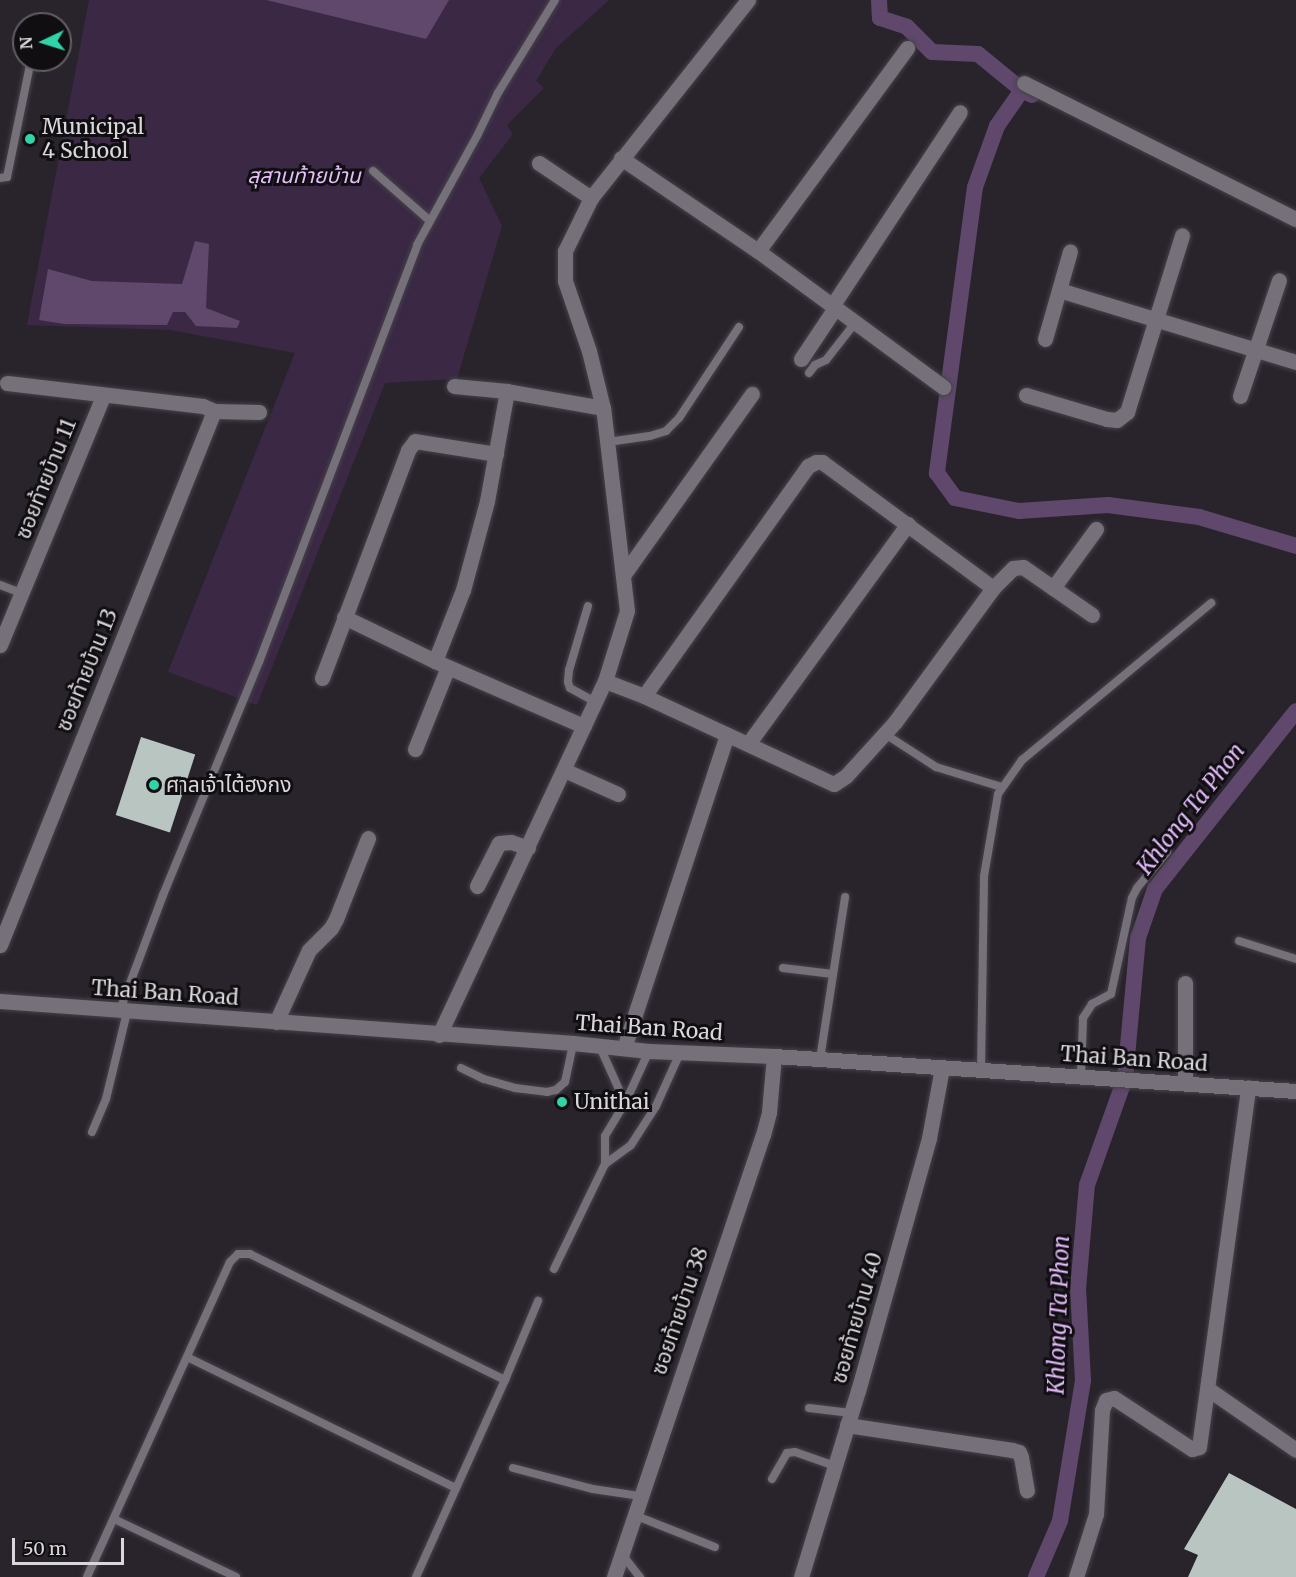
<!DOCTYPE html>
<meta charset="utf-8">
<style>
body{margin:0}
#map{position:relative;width:1296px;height:1577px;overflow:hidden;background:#29242c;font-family:Merriweather,"Noto Sans Thai",serif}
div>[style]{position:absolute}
.green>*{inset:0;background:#3a2844}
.water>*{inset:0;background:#5f486c}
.canal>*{height:16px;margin:-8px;padding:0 8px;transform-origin:8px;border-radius:8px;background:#5f486c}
.building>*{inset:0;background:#b8c5c0;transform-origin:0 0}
.roads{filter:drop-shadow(0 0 2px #464249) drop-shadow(0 0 2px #464249)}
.lane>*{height:8px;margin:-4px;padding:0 4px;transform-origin:4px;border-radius:4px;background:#76707a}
.street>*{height:15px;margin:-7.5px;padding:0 7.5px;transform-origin:7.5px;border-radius:7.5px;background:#76707a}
.secondary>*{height:15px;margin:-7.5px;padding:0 7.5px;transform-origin:7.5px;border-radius:7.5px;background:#76707a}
.dots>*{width:16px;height:16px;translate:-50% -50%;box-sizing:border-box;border:3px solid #110e12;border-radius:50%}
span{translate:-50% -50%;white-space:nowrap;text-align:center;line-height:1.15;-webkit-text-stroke:6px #110e12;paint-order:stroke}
.poi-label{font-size:21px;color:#dad7dc}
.left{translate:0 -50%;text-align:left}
.park-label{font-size:21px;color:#e6befd;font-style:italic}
.street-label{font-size:21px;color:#dad7dc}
.water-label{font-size:22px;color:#e2bbfa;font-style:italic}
.north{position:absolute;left:12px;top:12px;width:60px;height:60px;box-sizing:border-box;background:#110e12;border:2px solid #615e63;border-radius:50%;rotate:266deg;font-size:16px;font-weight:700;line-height:24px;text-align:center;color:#dad7dc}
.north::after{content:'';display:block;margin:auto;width:21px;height:27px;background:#30d4a9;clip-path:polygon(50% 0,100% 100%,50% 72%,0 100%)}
.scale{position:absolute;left:12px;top:1538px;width:112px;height:27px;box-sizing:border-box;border:3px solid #dad7dc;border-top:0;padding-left:8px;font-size:18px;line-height:21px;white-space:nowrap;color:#dad7dc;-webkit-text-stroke:4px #110e12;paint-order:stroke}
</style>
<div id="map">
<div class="green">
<i style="clip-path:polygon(89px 0,609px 0,556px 48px,536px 81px,544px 88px,507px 125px,513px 134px,479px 178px,502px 226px,457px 379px,385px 383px,257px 705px,168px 672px,295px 353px,170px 330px,27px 325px)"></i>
</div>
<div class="water">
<i style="clip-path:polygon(266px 0,449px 0,426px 39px)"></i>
<i style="clip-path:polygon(195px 241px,209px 244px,206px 308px,240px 321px,237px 328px,196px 326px,185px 312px,173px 312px,167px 325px,64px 324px,39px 320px,48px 269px,92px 281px,182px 284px)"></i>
</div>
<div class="canal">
<i style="left:879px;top:0;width:18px;rotate:87deg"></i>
<i style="left:880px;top:18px;width:28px;rotate:18deg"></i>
<i style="left:907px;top:27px;width:35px;rotate:45deg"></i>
<i style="left:932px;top:52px;width:46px;rotate:2.5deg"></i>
<i style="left:978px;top:54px;width:57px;rotate:39.3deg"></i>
<i style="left:1022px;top:90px;width:11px;rotate:27deg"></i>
<i style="left:1022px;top:90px;width:44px;rotate:124.8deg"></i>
<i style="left:997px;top:126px;width:65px;rotate:109.8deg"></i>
<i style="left:975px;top:187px;width:289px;rotate:97.6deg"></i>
<i style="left:937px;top:473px;width:31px;rotate:54deg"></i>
<i style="left:955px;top:498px;width:65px;rotate:11.5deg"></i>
<i style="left:1019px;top:511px;width:89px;rotate:-3.9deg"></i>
<i style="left:1108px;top:505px;width:92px;rotate:7.5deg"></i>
<i style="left:1199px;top:517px;width:101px;rotate:16.6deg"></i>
<i style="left:1036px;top:1577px;width:61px;rotate:-66.8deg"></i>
<i style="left:1060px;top:1521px;width:143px;rotate:-80.7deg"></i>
<i style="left:1083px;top:1380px;width:91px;rotate:-93.1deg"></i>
<i style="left:1078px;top:1289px;width:104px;rotate:-85.1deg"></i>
<i style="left:1087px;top:1185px;width:114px;rotate:-70.4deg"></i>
<i style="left:1125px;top:1078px;width:141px;rotate:-84.7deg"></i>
<i style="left:1138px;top:938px;width:52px;rotate:-70.9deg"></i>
<i style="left:1155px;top:889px;width:227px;rotate:-51.6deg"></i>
</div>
<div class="building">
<i style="left:141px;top:737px;width:57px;height:82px;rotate:18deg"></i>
<i style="clip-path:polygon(1229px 1473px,1296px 1509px,1296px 1577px,1188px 1577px,1198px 1555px,1184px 1549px)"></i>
</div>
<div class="roads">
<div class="lane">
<i style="left:373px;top:171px;width:74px;rotate:41.2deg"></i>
<i style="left:0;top:178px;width:7px;rotate:-8deg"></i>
<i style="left:7px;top:177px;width:119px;rotate:-78.4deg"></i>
<i style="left:809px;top:373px;width:10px;rotate:-53deg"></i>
<i style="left:815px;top:365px;width:12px;rotate:-24deg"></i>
<i style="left:826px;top:360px;width:47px;rotate:-51.9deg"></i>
<i style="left:608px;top:442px;width:42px;rotate:-8.1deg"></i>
<i style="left:650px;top:436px;width:17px;rotate:-17deg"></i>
<i style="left:666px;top:431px;width:18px;rotate:-45deg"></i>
<i style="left:679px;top:418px;width:109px;rotate:-56.6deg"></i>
<i style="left:0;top:585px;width:22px;rotate:21deg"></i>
<i style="left:588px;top:606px;width:67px;rotate:106.5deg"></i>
<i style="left:569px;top:670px;width:12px;rotate:95deg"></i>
<i style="left:568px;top:682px;width:6px;rotate:72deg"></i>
<i style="left:570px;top:688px;width:29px;rotate:29deg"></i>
<i style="left:885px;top:734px;width:61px;rotate:32.9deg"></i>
<i style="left:936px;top:767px;width:69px;rotate:16.9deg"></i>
<i style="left:1239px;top:941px;width:60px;rotate:17.5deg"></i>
<i style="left:783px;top:968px;width:50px;rotate:6.8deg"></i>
<i style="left:120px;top:1010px;width:123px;rotate:-69.5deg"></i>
<i style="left:163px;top:895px;width:252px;rotate:-67.6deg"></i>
<i style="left:259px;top:662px;width:446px;rotate:-69.2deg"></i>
<i style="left:417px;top:245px;width:124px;rotate:-61.2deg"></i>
<i style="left:477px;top:136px;width:48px;rotate:-64deg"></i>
<i style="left:498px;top:93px;width:109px;rotate:-58.5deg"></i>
<i style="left:600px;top:1047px;width:61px;rotate:65.9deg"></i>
<i style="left:820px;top:1059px;width:164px;rotate:-81.2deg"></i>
<i style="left:461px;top:1068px;width:25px;rotate:26deg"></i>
<i style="left:484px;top:1079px;width:32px;rotate:16deg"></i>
<i style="left:515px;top:1088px;width:32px;rotate:7deg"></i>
<i style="left:547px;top:1092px;width:9px;rotate:-13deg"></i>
<i style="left:556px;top:1090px;width:12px;rotate:-42deg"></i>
<i style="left:565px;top:1082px;width:40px;rotate:-78deg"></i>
<i style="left:981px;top:1070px;width:194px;rotate:-89.1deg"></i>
<i style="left:984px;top:876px;width:83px;rotate:-80.3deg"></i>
<i style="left:998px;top:794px;width:42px;rotate:-54.8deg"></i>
<i style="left:1022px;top:760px;width:246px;rotate:-39.7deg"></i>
<i style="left:1081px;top:1076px;width:58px;rotate:-88deg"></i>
<i style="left:1083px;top:1018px;width:17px;rotate:-57deg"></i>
<i style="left:1092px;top:1004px;width:21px;rotate:-28deg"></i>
<i style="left:1111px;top:994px;width:98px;rotate:-77.7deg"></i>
<i style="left:1132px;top:898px;width:11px;rotate:-63deg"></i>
<i style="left:1137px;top:888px;width:47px;rotate:-50.2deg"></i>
<i style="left:92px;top:1132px;width:36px;rotate:-67deg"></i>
<i style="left:106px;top:1099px;width:89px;rotate:-76.4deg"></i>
<i style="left:605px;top:1164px;width:32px;rotate:-36deg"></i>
<i style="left:631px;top:1145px;width:46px;rotate:-57.3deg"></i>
<i style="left:656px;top:1106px;width:58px;rotate:-65.6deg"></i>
<i style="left:554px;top:1269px;width:117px;rotate:-64.1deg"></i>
<i style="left:605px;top:1164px;width:28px;rotate:-90deg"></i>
<i style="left:605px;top:1136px;width:39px;rotate:-59deg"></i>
<i style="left:625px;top:1103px;width:57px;rotate:-65.2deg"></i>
<i style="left:189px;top:1358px;width:297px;rotate:26deg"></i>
<i style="left:809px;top:1408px;width:42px;rotate:6.8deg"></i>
<i style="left:513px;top:1468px;width:83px;rotate:14.7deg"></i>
<i style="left:593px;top:1489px;width:48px;rotate:8.5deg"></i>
<i style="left:772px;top:1479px;width:30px;rotate:-60deg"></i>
<i style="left:787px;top:1453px;width:8px;rotate:-7deg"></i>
<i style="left:795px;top:1452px;width:42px;rotate:19.3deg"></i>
<i style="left:634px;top:1515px;width:87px;rotate:21.6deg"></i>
<i style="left:114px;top:1519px;width:135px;rotate:25.4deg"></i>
<i style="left:621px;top:1553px;width:31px;rotate:52deg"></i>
<i style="left:87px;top:1577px;width:346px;rotate:-65.6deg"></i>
<i style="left:230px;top:1262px;width:11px;rotate:-45deg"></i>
<i style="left:238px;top:1254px;width:12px"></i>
<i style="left:250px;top:1254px;width:284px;rotate:26.3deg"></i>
<i style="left:416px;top:1577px;width:216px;rotate:-65.7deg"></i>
<i style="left:505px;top:1380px;width:86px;rotate:-67.3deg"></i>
</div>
<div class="street">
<i style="left:1024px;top:83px;width:304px;rotate:26.6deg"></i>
<i style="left:621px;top:158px;width:166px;rotate:34.2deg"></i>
<i style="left:758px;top:251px;width:230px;rotate:36.3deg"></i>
<i style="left:539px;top:163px;width:63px;rotate:33.9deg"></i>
<i style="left:758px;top:251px;width:252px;rotate:-53.7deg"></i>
<i style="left:1059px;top:290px;width:248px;rotate:16.9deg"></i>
<i style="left:832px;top:306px;width:232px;rotate:-56.6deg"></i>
<i style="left:1045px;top:339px;width:91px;rotate:-74.1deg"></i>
<i style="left:801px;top:359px;width:61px;rotate:-56.3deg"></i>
<i style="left:7px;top:383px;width:197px;rotate:6.7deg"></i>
<i style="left:203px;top:406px;width:12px;rotate:24deg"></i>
<i style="left:214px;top:411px;width:45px;rotate:1.3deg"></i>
<i style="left:454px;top:386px;width:53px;rotate:5.4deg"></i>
<i style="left:507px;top:391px;width:97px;rotate:10deg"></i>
<i style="left:1026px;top:395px;width:84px;rotate:16.5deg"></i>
<i style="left:1107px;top:419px;width:10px;rotate:6deg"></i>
<i style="left:1117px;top:420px;width:13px;rotate:-39deg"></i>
<i style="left:1127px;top:412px;width:185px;rotate:-72.7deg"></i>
<i style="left:1240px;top:396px;width:122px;rotate:-71.4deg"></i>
<i style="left:624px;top:574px;width:221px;rotate:-54.6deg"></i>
<i style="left:993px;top:588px;width:28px;rotate:-45deg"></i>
<i style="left:1013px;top:568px;width:10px;rotate:-6deg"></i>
<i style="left:1023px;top:567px;width:84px;rotate:34.8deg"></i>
<i style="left:1053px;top:588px;width:73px;rotate:-53.9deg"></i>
<i style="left:344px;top:617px;width:101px;rotate:25.8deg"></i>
<i style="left:0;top:645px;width:269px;rotate:-67.5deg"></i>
<i style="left:448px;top:667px;width:148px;rotate:23.5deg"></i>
<i style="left:322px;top:678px;width:244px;rotate:-69.3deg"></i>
<i style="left:408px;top:450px;width:11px;rotate:-52deg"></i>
<i style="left:415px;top:441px;width:82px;rotate:9.1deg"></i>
<i style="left:605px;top:681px;width:42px;rotate:21deg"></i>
<i style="left:644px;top:696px;width:209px;rotate:24.9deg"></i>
<i style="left:834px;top:784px;width:14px;rotate:-34deg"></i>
<i style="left:846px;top:776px;width:73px;rotate:-47.8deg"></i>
<i style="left:895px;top:722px;width:166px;rotate:-53.8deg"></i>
<i style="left:993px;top:588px;width:212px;rotate:-143.6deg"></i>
<i style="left:822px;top:462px;width:6px;rotate:180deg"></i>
<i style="left:816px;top:462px;width:9px;rotate:153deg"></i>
<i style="left:808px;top:466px;width:282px;rotate:125.5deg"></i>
<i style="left:748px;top:744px;width:272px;rotate:-54deg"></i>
<i style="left:415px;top:749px;width:88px;rotate:-68.1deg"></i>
<i style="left:448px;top:667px;width:14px;rotate:-155deg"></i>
<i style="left:435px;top:661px;width:76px;rotate:-68.5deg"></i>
<i style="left:463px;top:590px;width:92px;rotate:-74.9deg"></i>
<i style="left:487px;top:501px;width:112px;rotate:-79.7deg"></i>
<i style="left:564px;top:770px;width:59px;rotate:24deg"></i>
<i style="left:477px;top:886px;width:48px;rotate:-62.9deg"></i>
<i style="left:499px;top:843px;width:12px;rotate:-5deg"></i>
<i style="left:511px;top:842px;width:18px;rotate:19deg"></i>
<i style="left:0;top:945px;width:575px;rotate:-68.16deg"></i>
<i style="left:276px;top:1022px;width:79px;rotate:-65.4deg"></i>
<i style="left:309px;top:950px;width:31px;rotate:-45deg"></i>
<i style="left:331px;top:928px;width:10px;rotate:-61deg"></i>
<i style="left:336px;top:919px;width:87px;rotate:-68.4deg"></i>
<i style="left:439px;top:1035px;width:391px;rotate:-64.9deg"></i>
<i style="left:605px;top:681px;width:73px;rotate:-72.6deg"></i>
<i style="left:627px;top:611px;width:204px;rotate:-96.7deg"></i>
<i style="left:603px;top:408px;width:59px;rotate:-103.8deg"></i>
<i style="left:589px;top:351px;width:74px;rotate:-108.9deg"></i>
<i style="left:565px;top:281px;width:30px;rotate:-90deg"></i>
<i style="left:565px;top:251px;width:59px;rotate:-63.9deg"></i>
<i style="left:591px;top:198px;width:253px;rotate:-51.6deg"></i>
<i style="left:624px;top:1048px;width:330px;rotate:-71.8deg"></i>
<i style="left:1185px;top:1083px;width:100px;rotate:-90deg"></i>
<i style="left:1208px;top:1389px;width:107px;rotate:34.7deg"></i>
<i style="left:847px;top:1425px;width:167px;rotate:8.6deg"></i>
<i style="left:1012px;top:1450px;width:7px;rotate:16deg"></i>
<i style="left:1019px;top:1452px;width:5px;rotate:68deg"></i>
<i style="left:1021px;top:1457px;width:34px;rotate:80deg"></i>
<i style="left:614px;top:1577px;width:466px;rotate:-71.4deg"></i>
<i style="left:763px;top:1135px;width:24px;rotate:-75deg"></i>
<i style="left:769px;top:1112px;width:56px;rotate:-84.9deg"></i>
<i style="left:801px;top:1577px;width:195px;rotate:-73deg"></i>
<i style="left:858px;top:1391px;width:263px;rotate:-74.3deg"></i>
<i style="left:929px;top:1138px;width:71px;rotate:-79.5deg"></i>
<i style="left:1076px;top:1577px;width:66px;rotate:-72.4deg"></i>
<i style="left:1096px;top:1514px;width:104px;rotate:-86.7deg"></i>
<i style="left:1102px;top:1410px;width:11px;rotate:-68deg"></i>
<i style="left:1106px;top:1400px;width:8px;rotate:-14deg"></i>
<i style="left:1114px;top:1398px;width:93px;rotate:33.2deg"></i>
<i style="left:1192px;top:1449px;width:7px;rotate:-16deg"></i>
<i style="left:1199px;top:1447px;width:363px;rotate:-82.2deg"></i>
</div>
<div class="secondary">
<i style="left:0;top:1001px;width:575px;rotate:4.19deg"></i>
<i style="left:573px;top:1043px;width:76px;rotate:6deg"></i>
<i style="left:649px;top:1051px;width:125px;rotate:2.3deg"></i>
<i style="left:774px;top:1056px;width:523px;rotate:3.84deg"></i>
</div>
</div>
<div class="dots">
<i style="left:30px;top:139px;background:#30d4a9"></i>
<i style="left:154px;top:785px;background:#30d4a9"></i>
<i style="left:562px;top:1102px;background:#30d4a9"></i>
</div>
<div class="poi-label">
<span class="left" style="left:42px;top:139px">Municipal<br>4 School</span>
<span class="left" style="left:166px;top:785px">ศาลเจ้าไต้ฮงกง</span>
<span class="left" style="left:574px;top:1102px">Unithai</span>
</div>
<div class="park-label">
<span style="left:304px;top:176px">สุสานท้ายบ้าน</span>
</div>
<div class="street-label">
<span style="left:46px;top:479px;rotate:-68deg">ซอยท้ายบ้าน 11</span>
<span style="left:87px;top:670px;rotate:-68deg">ซอยท้ายบ้าน 13</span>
<span style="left:165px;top:993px;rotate:4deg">Thai Ban Road</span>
<span style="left:649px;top:1028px;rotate:4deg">Thai Ban Road</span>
<span style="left:1134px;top:1059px;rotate:4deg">Thai Ban Road</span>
<span style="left:680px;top:1311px;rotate:-71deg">ซอยท้ายบ้าน 38</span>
<span style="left:857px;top:1318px;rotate:-74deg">ซอยท้ายบ้าน 40</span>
</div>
<div class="water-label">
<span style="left:1191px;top:809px;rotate:-52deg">Khlong Ta Phon</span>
<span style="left:1059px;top:1315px;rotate:-88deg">Khlong Ta Phon</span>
</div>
<div class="north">N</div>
<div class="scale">50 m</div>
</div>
